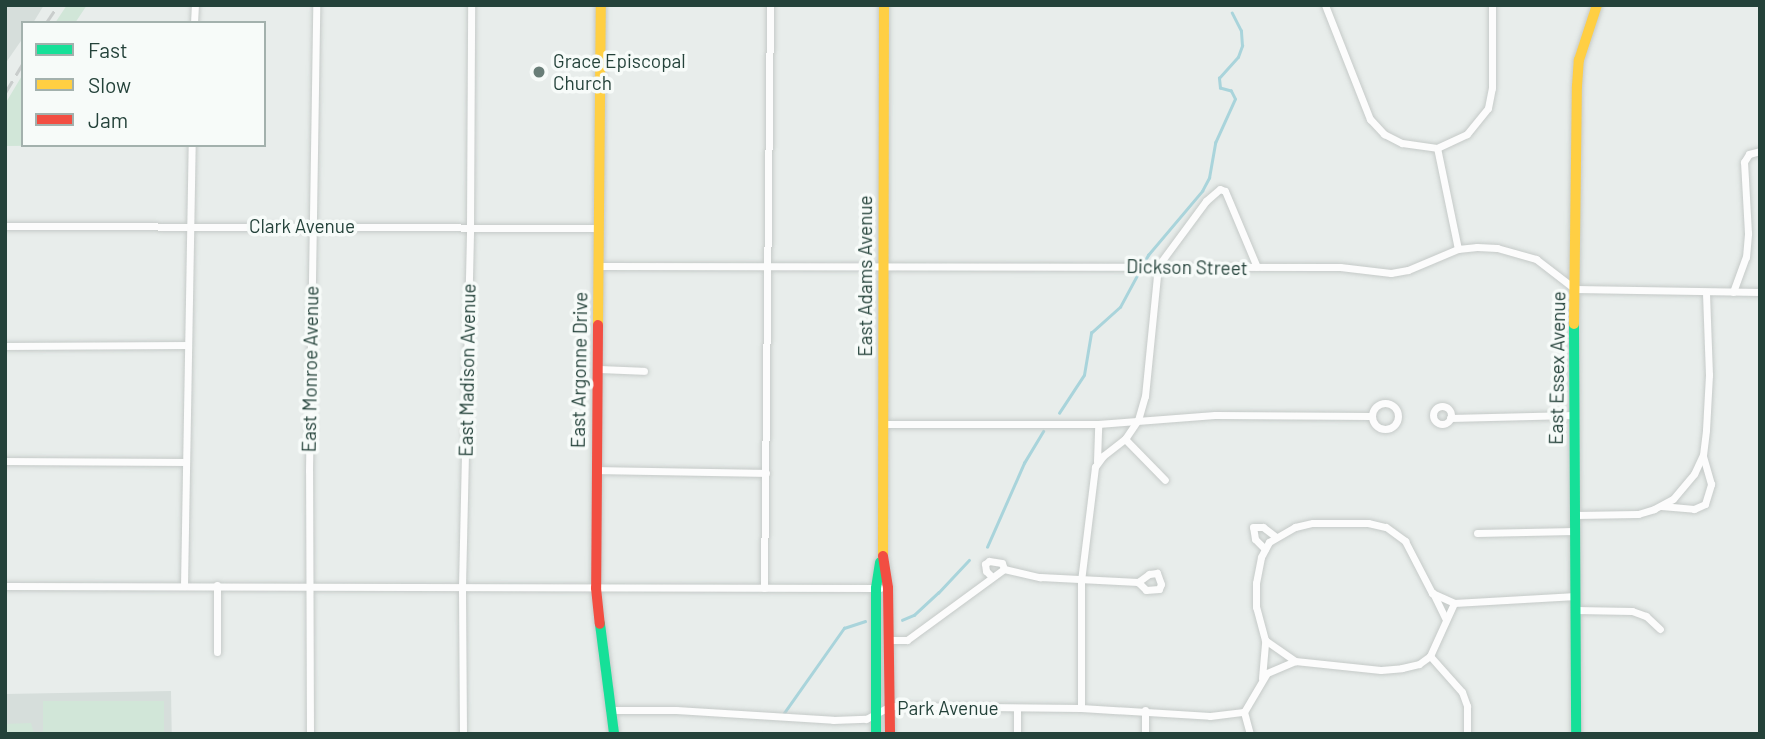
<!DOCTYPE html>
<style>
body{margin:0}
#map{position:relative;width:1765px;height:739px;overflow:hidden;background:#e8edeb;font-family:Barlow,sans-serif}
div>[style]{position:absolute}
.built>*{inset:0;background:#d6dedb;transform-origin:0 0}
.green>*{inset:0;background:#d1e6d8;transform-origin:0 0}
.stream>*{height:2.5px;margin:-1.25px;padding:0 1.25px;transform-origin:1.25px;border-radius:1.25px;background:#a9d4db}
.roads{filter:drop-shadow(0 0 2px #c5cac8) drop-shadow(0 0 2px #c5cac8)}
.street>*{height:7px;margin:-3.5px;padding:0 3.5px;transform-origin:3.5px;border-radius:3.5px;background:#fcfcfc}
.street>.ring{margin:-3.5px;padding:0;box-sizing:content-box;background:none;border:7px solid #fcfcfc;border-radius:50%}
.fast>*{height:10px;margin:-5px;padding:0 5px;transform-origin:5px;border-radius:5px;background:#16e098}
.slow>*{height:10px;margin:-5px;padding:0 5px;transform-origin:5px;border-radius:5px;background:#ffcf43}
.jam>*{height:10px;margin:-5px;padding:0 5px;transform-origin:5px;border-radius:5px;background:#f24e42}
.rail>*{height:2.5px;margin-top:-1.25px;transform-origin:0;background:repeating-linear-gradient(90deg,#c9cdcc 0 14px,transparent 0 21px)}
.dots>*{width:19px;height:19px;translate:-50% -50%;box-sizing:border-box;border:4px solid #f7fbf9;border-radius:50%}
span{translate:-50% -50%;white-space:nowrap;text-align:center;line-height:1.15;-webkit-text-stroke:7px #f7fbf9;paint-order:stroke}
.poi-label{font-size:19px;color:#24423a}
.left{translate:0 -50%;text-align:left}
.street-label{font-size:19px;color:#24423a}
.frame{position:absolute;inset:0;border:7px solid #24423a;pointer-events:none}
.legend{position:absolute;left:21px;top:21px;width:245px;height:126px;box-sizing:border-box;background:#f7fbf9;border:2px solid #a3b1ad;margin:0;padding:9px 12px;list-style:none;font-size:21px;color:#24423a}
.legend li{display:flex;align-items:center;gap:14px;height:35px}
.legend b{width:35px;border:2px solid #a3b1ad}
</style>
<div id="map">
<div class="built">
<i style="clip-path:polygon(5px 5px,44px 5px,33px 23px,23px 23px,23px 38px,5px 64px)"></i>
<i style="left:171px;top:691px;width:43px;height:166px;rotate:89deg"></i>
</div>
<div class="green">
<i style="clip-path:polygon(67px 5px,87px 5px,75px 23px,55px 23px)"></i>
<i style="clip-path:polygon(23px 74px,23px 145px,116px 145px,5px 146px,5px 104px)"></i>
<i style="clip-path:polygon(881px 598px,887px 649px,883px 700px,880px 694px)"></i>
<i style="left:164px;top:701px;width:33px;height:121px;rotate:90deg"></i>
<i style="clip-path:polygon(31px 723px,34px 734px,5px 734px,5px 724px)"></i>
</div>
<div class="stream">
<i style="left:1059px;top:413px;width:45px;rotate:-56.7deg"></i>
<i style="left:1084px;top:375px;width:43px;rotate:-80.5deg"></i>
<i style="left:1091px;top:333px;width:39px;rotate:-42deg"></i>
<i style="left:1120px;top:307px;width:59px;rotate:-61.7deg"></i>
<i style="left:1148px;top:255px;width:84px;rotate:-49.8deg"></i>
<i style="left:1202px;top:191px;width:15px;rotate:-62deg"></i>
<i style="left:1209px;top:178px;width:36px;rotate:-80deg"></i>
<i style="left:1215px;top:143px;width:48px;rotate:-65.6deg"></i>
<i style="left:1235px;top:99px;width:9px;rotate:-117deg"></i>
<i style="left:1231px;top:91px;width:11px;rotate:-165deg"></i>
<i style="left:1220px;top:88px;width:10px;rotate:-96deg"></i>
<i style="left:1219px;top:78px;width:28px;rotate:-48deg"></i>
<i style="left:1238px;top:57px;width:12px;rotate:-70deg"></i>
<i style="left:1242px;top:46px;width:15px;rotate:-94deg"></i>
<i style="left:1241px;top:31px;width:20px;rotate:-117deg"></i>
<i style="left:987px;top:547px;width:92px;rotate:-66.2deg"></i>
<i style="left:1024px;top:463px;width:37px;rotate:-59deg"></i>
<i style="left:902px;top:620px;width:13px;rotate:-23deg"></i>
<i style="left:914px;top:615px;width:33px;rotate:-43deg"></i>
<i style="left:938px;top:593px;width:45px;rotate:-46.8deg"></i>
<i style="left:784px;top:713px;width:104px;rotate:-54.8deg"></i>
<i style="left:844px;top:628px;width:22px;rotate:-18deg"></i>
<i style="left:761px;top:734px;width:1px;rotate:-45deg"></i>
</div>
<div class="roads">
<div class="street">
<i style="left:1325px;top:5px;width:123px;rotate:68.5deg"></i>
<i style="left:1370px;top:119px;width:21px;rotate:47deg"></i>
<i style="left:1384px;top:134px;width:20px;rotate:27deg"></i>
<i style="left:1402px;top:143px;width:35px;rotate:8deg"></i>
<i style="left:194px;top:23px;width:18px;rotate:-87deg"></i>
<i style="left:5px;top:226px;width:594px;rotate:0.19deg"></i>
<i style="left:1458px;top:249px;width:103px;rotate:-101.7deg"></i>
<i style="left:1437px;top:148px;width:33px;rotate:-25deg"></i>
<i style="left:1467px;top:134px;width:33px;rotate:-51deg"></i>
<i style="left:1488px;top:108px;width:20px;rotate:-79deg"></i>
<i style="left:1492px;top:88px;width:83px;rotate:-90deg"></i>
<i style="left:599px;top:266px;width:741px;rotate:0.08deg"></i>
<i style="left:1340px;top:267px;width:51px;rotate:6.7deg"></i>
<i style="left:1391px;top:273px;width:17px;rotate:-10deg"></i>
<i style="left:1408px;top:270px;width:54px;rotate:-22.8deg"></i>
<i style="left:1458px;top:249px;width:19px;rotate:-6deg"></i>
<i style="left:1477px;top:247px;width:20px;rotate:3deg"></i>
<i style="left:1497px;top:248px;width:41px;rotate:15.8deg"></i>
<i style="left:1536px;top:259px;width:49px;rotate:37.6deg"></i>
<i style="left:1575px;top:289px;width:185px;rotate:0.9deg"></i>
<i style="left:1733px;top:292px;width:37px;rotate:-70deg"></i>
<i style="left:1746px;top:257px;width:24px;rotate:-85deg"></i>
<i style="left:1748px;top:233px;width:71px;rotate:-93.2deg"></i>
<i style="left:1744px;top:162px;width:9px;rotate:-58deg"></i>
<i style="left:1749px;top:154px;width:11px;rotate:-15deg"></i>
<i style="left:5px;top:346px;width:182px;rotate:-0.3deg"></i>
<i style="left:597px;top:369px;width:47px;rotate:2.4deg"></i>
<i class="ring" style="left:1372px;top:403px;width:19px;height:19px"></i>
<i class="ring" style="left:1433px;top:406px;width:11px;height:11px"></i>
<i style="left:1450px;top:418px;width:123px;rotate:-1.4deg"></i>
<i style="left:883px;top:424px;width:215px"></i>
<i style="left:1098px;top:424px;width:117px;rotate:-4.4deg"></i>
<i style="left:1215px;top:415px;width:157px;rotate:0.4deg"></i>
<i style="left:1125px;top:439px;width:57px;rotate:45.7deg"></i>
<i style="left:5px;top:461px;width:180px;rotate:0.3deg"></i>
<i style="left:1097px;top:461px;width:37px;rotate:-88deg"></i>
<i style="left:596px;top:470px;width:170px;rotate:1deg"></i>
<i style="left:1661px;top:506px;width:33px;rotate:5deg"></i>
<i style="left:1694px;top:509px;width:12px;rotate:-24deg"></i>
<i style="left:1705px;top:504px;width:21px;rotate:-73deg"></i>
<i style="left:1711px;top:484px;width:29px;rotate:-106deg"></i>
<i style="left:1575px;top:515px;width:63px;rotate:-0.9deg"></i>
<i style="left:1638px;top:514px;width:17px;rotate:-17deg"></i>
<i style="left:1654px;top:509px;width:21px;rotate:-28deg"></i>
<i style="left:1673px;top:499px;width:33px;rotate:-50deg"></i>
<i style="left:1694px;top:474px;width:21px;rotate:-65deg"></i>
<i style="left:1703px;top:455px;width:25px;rotate:-83deg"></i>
<i style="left:1706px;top:430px;width:55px;rotate:-86.9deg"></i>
<i style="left:1709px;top:375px;width:83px;rotate:-92.1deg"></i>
<i style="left:1477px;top:533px;width:97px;rotate:-1.2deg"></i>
<i style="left:1265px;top:549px;width:14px;rotate:-135deg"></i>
<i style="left:1255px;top:539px;width:12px;rotate:-99deg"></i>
<i style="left:1253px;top:527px;width:10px"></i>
<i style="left:1263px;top:527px;width:16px;rotate:38deg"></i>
<i style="left:992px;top:577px;width:8px;rotate:-135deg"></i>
<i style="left:986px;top:571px;width:7px;rotate:-98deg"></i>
<i style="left:985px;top:564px;width:5px;rotate:-37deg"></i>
<i style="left:989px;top:561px;width:13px;rotate:9deg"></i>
<i style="left:1002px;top:563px;width:6px;rotate:72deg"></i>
<i style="left:217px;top:585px;width:67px;rotate:90deg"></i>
<i style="left:5px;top:586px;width:875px;rotate:0.13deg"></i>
<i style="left:184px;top:586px;width:441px;rotate:-89deg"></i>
<i style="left:764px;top:588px;width:583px;rotate:-89.41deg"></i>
<i style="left:1433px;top:593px;width:28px;rotate:64deg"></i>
<i style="left:1576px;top:610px;width:56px;rotate:1deg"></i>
<i style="left:1632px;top:611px;width:15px;rotate:20deg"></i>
<i style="left:1646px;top:616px;width:19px;rotate:43deg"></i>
<i style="left:889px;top:640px;width:18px"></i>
<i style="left:907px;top:640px;width:120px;rotate:-36.2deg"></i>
<i style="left:1004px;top:569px;width:37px;rotate:13deg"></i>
<i style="left:1040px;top:577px;width:98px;rotate:2.9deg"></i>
<i style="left:1138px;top:582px;width:11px;rotate:45deg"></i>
<i style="left:1146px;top:590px;width:13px;rotate:-4deg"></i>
<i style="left:1159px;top:589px;width:5px;rotate:-68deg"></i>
<i style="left:1161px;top:584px;width:12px;rotate:-110deg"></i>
<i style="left:1157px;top:573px;width:8px;rotate:173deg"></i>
<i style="left:1149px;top:574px;width:14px;rotate:144deg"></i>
<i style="left:1265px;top:640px;width:37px;rotate:35deg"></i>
<i style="left:1295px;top:661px;width:86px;rotate:6deg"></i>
<i style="left:1381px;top:670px;width:21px;rotate:-5deg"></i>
<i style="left:1402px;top:668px;width:17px;rotate:-13deg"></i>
<i style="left:1419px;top:664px;width:14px;rotate:-36deg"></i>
<i style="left:1430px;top:656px;width:58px;rotate:-65.6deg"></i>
<i style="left:1454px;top:603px;width:122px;rotate:-3.3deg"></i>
<i style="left:1430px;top:656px;width:48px;rotate:48.4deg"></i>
<i style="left:1462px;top:692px;width:15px;rotate:70deg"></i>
<i style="left:1467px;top:706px;width:28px;rotate:90deg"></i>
<i style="left:1262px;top:678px;width:38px;rotate:-85deg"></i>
<i style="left:1265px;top:640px;width:34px;rotate:-105deg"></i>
<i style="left:1256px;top:607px;width:24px;rotate:-90deg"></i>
<i style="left:1256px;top:583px;width:26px;rotate:-79deg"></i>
<i style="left:1261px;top:557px;width:17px;rotate:-62deg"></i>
<i style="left:1269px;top:542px;width:30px;rotate:-30deg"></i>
<i style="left:1295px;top:527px;width:18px;rotate:-13deg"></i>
<i style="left:1313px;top:523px;width:55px"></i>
<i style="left:1368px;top:523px;width:18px;rotate:13deg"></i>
<i style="left:1386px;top:527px;width:24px;rotate:36deg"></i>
<i style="left:1405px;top:541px;width:59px;rotate:62.6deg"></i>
<i style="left:1432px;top:593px;width:24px;rotate:24deg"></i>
<i style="left:1081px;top:708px;width:127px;rotate:-90deg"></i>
<i style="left:1081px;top:581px;width:115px;rotate:-83deg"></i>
<i style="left:1095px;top:467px;width:14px;rotate:-54deg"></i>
<i style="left:1103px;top:456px;width:28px;rotate:-38deg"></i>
<i style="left:1125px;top:439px;width:23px;rotate:-56deg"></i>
<i style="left:1138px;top:420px;width:25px;rotate:-74deg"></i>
<i style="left:1145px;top:396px;width:131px;rotate:-84.3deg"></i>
<i style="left:1158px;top:266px;width:81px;rotate:-53.6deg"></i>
<i style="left:1206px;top:201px;width:18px;rotate:-41deg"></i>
<i style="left:1220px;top:189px;width:5px;rotate:22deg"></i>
<i style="left:1225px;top:191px;width:82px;rotate:67.2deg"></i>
<i style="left:612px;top:710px;width:64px"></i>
<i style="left:676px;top:710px;width:157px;rotate:3.6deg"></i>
<i style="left:833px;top:720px;width:33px;rotate:-2deg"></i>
<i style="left:866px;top:719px;width:27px;rotate:-28deg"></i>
<i style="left:890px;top:706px;width:191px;rotate:0.6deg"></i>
<i style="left:1081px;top:708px;width:129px;rotate:3.5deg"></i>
<i style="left:1210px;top:716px;width:34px;rotate:-7deg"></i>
<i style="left:1244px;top:712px;width:45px;rotate:-59.5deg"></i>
<i style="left:1267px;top:673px;width:30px;rotate:-23deg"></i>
<i style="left:1244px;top:712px;width:23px;rotate:75deg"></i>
<i style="left:310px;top:734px;width:263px;rotate:-90.2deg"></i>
<i style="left:309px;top:471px;width:466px;rotate:-89.1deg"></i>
<i style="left:463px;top:734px;width:148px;rotate:-90.4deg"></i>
<i style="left:462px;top:586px;width:359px;rotate:-88.7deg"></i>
<i style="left:470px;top:227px;width:222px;rotate:-89.7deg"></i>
<i style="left:1017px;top:734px;width:26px;rotate:-90deg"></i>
<i style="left:1145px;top:734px;width:24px;rotate:-90deg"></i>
</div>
<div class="fast">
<i style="left:1574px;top:324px;width:410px;rotate:89.7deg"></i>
<i style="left:600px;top:624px;width:111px;rotate:82.7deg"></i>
<i style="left:876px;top:734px;width:146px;rotate:-90deg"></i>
<i style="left:876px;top:588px;width:26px;rotate:-81deg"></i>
</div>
<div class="slow">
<i style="left:1574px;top:324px;width:238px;rotate:-89.3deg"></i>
<i style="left:1577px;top:86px;width:26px;rotate:-86deg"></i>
<i style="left:1579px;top:60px;width:58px;rotate:-71.9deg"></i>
<i style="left:598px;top:325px;width:320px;rotate:-89.5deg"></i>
<i style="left:883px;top:556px;width:551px;rotate:-89.9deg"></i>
</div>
<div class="jam">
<i style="left:598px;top:325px;width:263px;rotate:90.4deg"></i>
<i style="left:596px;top:588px;width:36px;rotate:84deg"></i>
<i style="left:883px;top:556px;width:32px;rotate:81deg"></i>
<i style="left:888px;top:588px;width:146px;rotate:89.2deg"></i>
</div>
</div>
<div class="rail">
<i style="left:46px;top:23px;width:22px;rotate:-56deg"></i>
<i style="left:5px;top:93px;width:35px;rotate:-59deg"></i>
</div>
<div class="dots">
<i style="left:539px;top:72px;background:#697e78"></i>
</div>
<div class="poi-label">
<span class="left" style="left:553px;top:72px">Grace Episcopal<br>Church</span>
</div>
<div class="street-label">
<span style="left:302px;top:226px">Clark Avenue</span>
<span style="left:1187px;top:267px;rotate:1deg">Dickson Street</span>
<span style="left:865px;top:276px;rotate:-90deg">East Adams Avenue</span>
<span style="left:1557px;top:368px;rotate:-89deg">East Essex Avenue</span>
<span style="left:310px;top:369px;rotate:-89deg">East Monroe Avenue</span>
<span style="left:467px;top:370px;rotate:-89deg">East Madison Avenue</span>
<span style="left:579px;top:370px;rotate:-89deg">East Argonne Drive</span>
<span style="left:948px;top:708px">Park Avenue</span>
</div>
<div class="frame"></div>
<ul class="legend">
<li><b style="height:9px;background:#16e098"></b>Fast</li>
<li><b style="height:9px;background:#ffcf43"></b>Slow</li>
<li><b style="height:9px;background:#f24e42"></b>Jam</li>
</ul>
</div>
